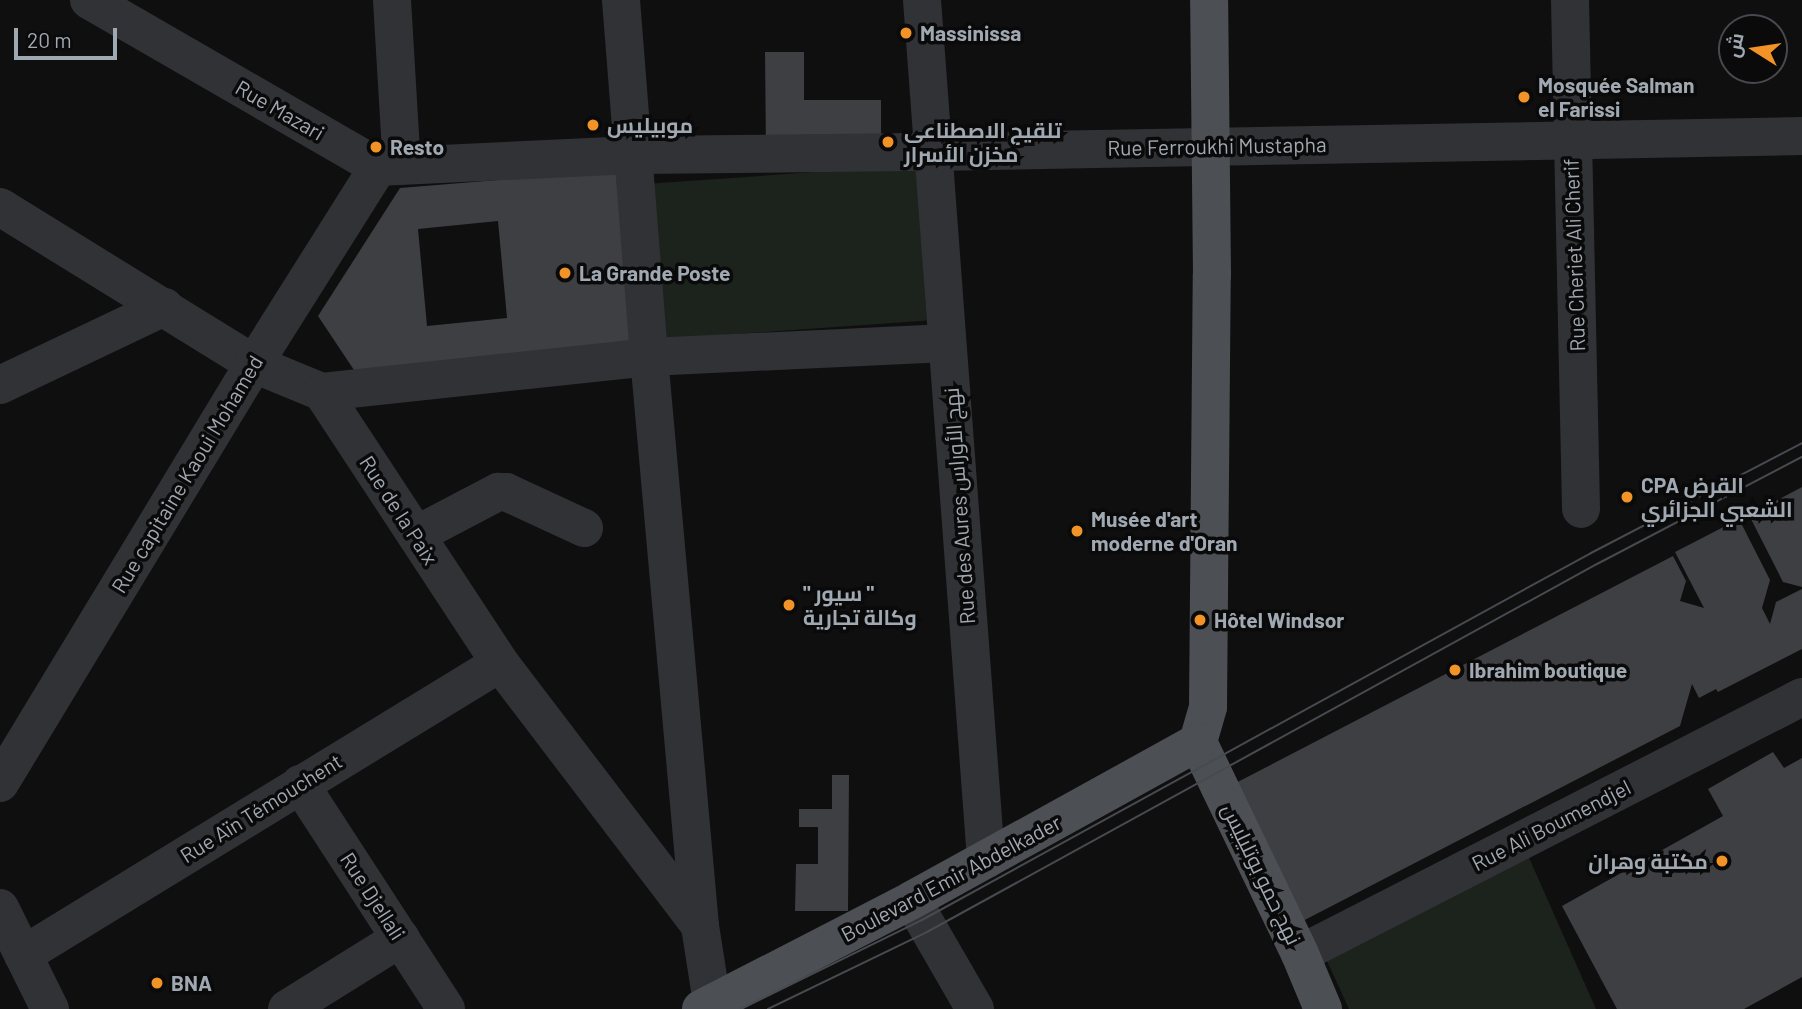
<!DOCTYPE html>
<meta charset="utf-8">
<style>
body{margin:0}
#map{position:relative;width:1802px;height:1009px;overflow:hidden;background:#0f0f10;font-family:Barlow,Cairo,sans-serif}
div>[style]{position:absolute}
.green>*{inset:0;background:#1c231c;transform-origin:0 0}
.building>*{inset:0;background:#3e3f43}
.minor>*{height:38px;margin:-19px;padding:0 19px;transform-origin:19px;border-radius:19px;background:#303235}
.major>*{height:38px;margin:-19px;padding:0 19px;transform-origin:19px;border-radius:19px;background:#4c4f54}
.tram>*{height:2px;margin:-1px;padding:0 1px;transform-origin:1px;border-radius:1px;background:#474a4e}
.dots>*{width:19px;height:19px;translate:-50% -50%;box-sizing:border-box;border:4px solid #0a0a0b;border-radius:50%}
span{translate:-50% -50%;white-space:nowrap;text-align:center;line-height:1.15;-webkit-text-stroke:7px #0a0a0b;paint-order:stroke}
.poi-label{font-size:21px;color:#a0a8b1;font-weight:700}
.left{translate:0 -50%;text-align:left}
.right{translate:-100% -50%;text-align:right}
.street-label{font-size:21px;color:#a0a8b1}
.north{position:absolute;left:1718px;top:14px;width:70px;height:70px;box-sizing:border-box;background:#0a0a0b;border:2px solid #46494d;border-radius:50%;rotate:282deg;font-size:19px;font-weight:700;line-height:28px;text-align:center;color:#a0a8b1}
.north::after{content:'';display:block;margin:auto;width:24px;height:32px;background:#f19327;clip-path:polygon(50% 0,100% 100%,50% 72%,0 100%)}
.scale{position:absolute;left:14px;top:28px;width:103px;height:32px;box-sizing:border-box;border:4px solid #a0a8b1;border-top:0;padding-left:9px;font-size:21px;line-height:24px;white-space:nowrap;color:#a0a8b1;-webkit-text-stroke:5px #0a0a0b;paint-order:stroke}
</style>
<div id="map">
<div class="green">
<i style="left:916px;top:165px;width:156px;height:271px;rotate:86deg"></i>
<i style="clip-path:polygon(1526px 851px,1596px 1009px,1349px 1009px,1327px 961px)"></i>
</div>
<div class="building">
<i style="clip-path:polygon(765px 52px,804px 52px,804px 100px,881px 100px,881px 154px,766px 155px)"></i>
<i style="clip-path:polygon(evenodd,618px 170px,634px 351px,358px 376px,318px 316px,400px 188px,618px 170px,498px 221px,507px 318px,427px 326px,418px 229px,498px 221px)"></i>
<i style="clip-path:polygon(1802px 487px,1802px 587px,1783px 582px,1749px 515px)"></i>
<i style="clip-path:polygon(1739px 519px,1770px 580px,1762px 608px,1770px 624px,1776px 602px,1802px 589px,1802px 649px,1718px 692px,1716px 689px,1699px 698px,1692px 684px,1680px 726px,1295px 925px,1228px 787px,1673px 556px,1686px 581px,1680px 601px,1704px 608px,1675px 552px)"></i>
<i style="clip-path:polygon(1773px 752px,1784px 768px,1802px 758px,1802px 977px,1744px 1009px,1617px 1009px,1562px 906px,1723px 816px,1708px 789px)"></i>
<i style="clip-path:polygon(832px 775px,849px 775px,848px 911px,795px 911px,796px 864px,818px 864px,818px 827px,799px 827px,799px 809px,832px 809px)"></i>
</div>
<div class="minor">
<i style="left:89px;top:0;width:334px;rotate:30deg"></i>
<i style="left:378px;top:167px;width:255px;rotate:-2.7deg"></i>
<i style="left:633px;top:155px;width:300px;rotate:-0.6deg"></i>
<i style="left:933px;top:152px;width:869px;rotate:-1.05deg"></i>
<i style="left:392px;top:0;width:166px;rotate:86.6deg"></i>
<i style="left:621px;top:0;width:358px;rotate:85.5deg"></i>
<i style="left:649px;top:357px;width:571px;rotate:84.88deg"></i>
<i style="left:700px;top:926px;width:84px;rotate:81.1deg"></i>
<i style="left:922px;top:0;width:862px;rotate:85.74deg"></i>
<i style="left:1570px;top:0;width:509px;rotate:88.76deg"></i>
<i style="left:0;top:207px;width:299px;rotate:31.7deg"></i>
<i style="left:254px;top:364px;width:74px;rotate:22.4deg"></i>
<i style="left:322px;top:392px;width:324px;rotate:56.7deg"></i>
<i style="left:500px;top:663px;width:330px;rotate:52.7deg"></i>
<i style="left:0;top:385px;width:182px;rotate:-25.4deg"></i>
<i style="left:322px;top:392px;width:329px;rotate:-6.1deg"></i>
<i style="left:649px;top:357px;width:298px;rotate:-2.7deg"></i>
<i style="left:416px;top:535px;width:93px;rotate:-27.7deg"></i>
<i style="left:498px;top:492px;width:8px"></i>
<i style="left:506px;top:492px;width:86px;rotate:24.8deg"></i>
<i style="left:0;top:783px;width:490px;rotate:-58.8deg"></i>
<i style="left:254px;top:364px;width:233px;rotate:-57.8deg"></i>
<i style="left:300px;top:784px;width:268px;rotate:57deg"></i>
<i style="left:912px;top:900px;width:126px;rotate:60deg"></i>
<i style="left:0;top:908px;width:113px;rotate:63.7deg"></i>
<i style="left:1300px;top:954px;width:564px;rotate:-27.11deg"></i>
<i style="left:23px;top:955px;width:559px;rotate:-31.47deg"></i>
<i style="left:287px;top:1009px;width:134px;rotate:-31.9deg"></i>
</div>
<div class="major">
<i style="left:1198px;top:742px;width:36px;rotate:-74deg"></i>
<i style="left:1208px;top:707px;width:432px;rotate:-89.5deg"></i>
<i style="left:1212px;top:275px;width:275px;rotate:-90.6deg"></i>
<i style="left:1198px;top:742px;width:235px;rotate:64.3deg"></i>
<i style="left:1300px;top:954px;width:60px;rotate:67.3deg"></i>
<i style="left:701px;top:1009px;width:237px;rotate:-27.3deg"></i>
<i style="left:912px;top:900px;width:327px;rotate:-28.9deg"></i>
</div>
<div class="tram">
<i style="left:741px;top:1009px;width:202px;rotate:-26.2deg"></i>
<i style="left:922px;top:920px;width:763px;rotate:-28.75deg"></i>
<i style="left:1591px;top:553px;width:238px;rotate:-27.5deg"></i>
<i style="left:768px;top:1009px;width:177px;rotate:-25.8deg"></i>
<i style="left:927px;top:932px;width:764px;rotate:-28.78deg"></i>
<i style="left:1597px;top:564px;width:231px;rotate:-27.6deg"></i>
</div>
<div class="dots">
<i style="left:906px;top:33px;background:#f19327"></i>
<i style="left:1524px;top:97px;background:#f19327"></i>
<i style="left:593px;top:125px;background:#f19327"></i>
<i style="left:888px;top:142px;background:#f19327"></i>
<i style="left:376px;top:147px;background:#f19327"></i>
<i style="left:565px;top:273px;background:#f19327"></i>
<i style="left:1627px;top:497px;background:#f19327"></i>
<i style="left:1077px;top:531px;background:#f19327"></i>
<i style="left:789px;top:605px;background:#f19327"></i>
<i style="left:1200px;top:620px;background:#f19327"></i>
<i style="left:1455px;top:670px;background:#f19327"></i>
<i style="left:1722px;top:861px;background:#f19327"></i>
<i style="left:157px;top:983px;background:#f19327"></i>
</div>
<div class="poi-label">
<span class="left" style="left:920px;top:33px">Massinissa</span>
<span class="left" style="left:1538px;top:97px">Mosquée Salman<br>el Farissi</span>
<span class="left" style="left:607px;top:125px">موبيليس</span>
<span class="left" style="left:904px;top:142px">تلقيح الاصطناعي<br>مخزن الأسرار</span>
<span class="left" style="left:390px;top:147px">Resto</span>
<span class="left" style="left:579px;top:273px">La Grande Poste</span>
<span class="left" style="left:1641px;top:497px">CPA القرض<br>الشعبي الجزائري</span>
<span class="left" style="left:1091px;top:531px">Musée d'art<br>moderne d'Oran</span>
<span class="left" style="left:803px;top:605px">" سيور "<br>وكالة تجارية</span>
<span class="left" style="left:1214px;top:620px">Hôtel Windsor</span>
<span class="left" style="left:1469px;top:670px">Ibrahim boutique</span>
<span class="right" style="left:1708px;top:861px">مكتبة وهران</span>
<span class="left" style="left:171px;top:983px">BNA</span>
</div>
<div class="street-label">
<span style="left:280px;top:110px;rotate:30deg">Rue Mazari</span>
<span style="left:1217px;top:146px;rotate:-1deg">Rue Ferroukhi Mustapha</span>
<span style="left:1574px;top:255px;rotate:-92deg">Rue Cheriet Ali Cherif</span>
<span style="left:187px;top:474px;rotate:-59deg">Rue capitaine Kaoui Mohamed</span>
<span style="left:959px;top:506px;rotate:-94deg">Rue des Aures نهج الأوراس</span>
<span style="left:399px;top:510px;rotate:57deg">Rue de la Paix</span>
<span style="left:261px;top:808px;rotate:-32deg">Rue Aïn Témouchent</span>
<span style="left:1551px;top:825px;rotate:-27deg">Rue Ali Boumendjel</span>
<span style="left:1262px;top:874px;rotate:64deg">نهج حمو بوتليليس</span>
<span style="left:951px;top:878px;rotate:-28deg">Boulevard Emir Abdelkader</span>
<span style="left:373px;top:896px;rotate:57deg">Rue Djellali</span>
</div>
<div class="north">ش</div>
<div class="scale">20 m</div>
</div>
